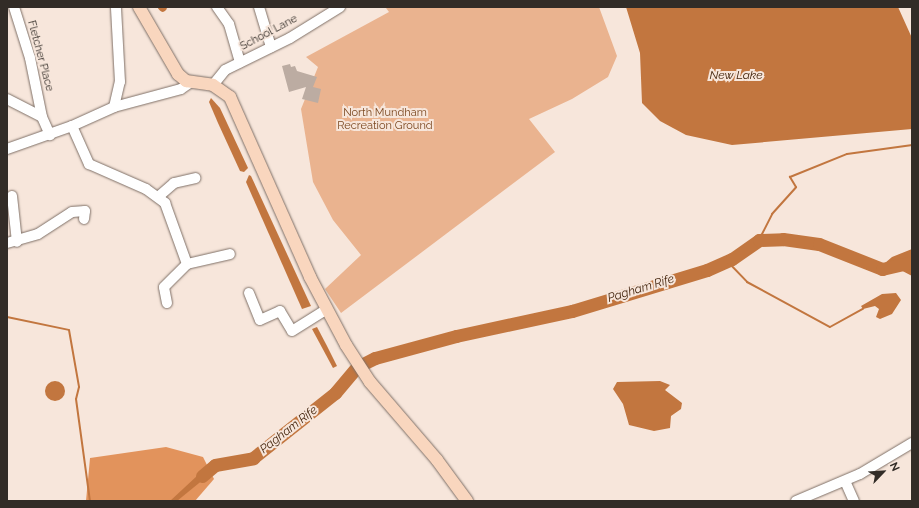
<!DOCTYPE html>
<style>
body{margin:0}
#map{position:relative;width:919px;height:508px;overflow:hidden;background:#f7e6db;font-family:Raleway,sans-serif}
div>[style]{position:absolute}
.green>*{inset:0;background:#eab38f}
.forest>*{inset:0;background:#e2935c}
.water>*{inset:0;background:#c2763f}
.round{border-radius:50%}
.stream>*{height:2px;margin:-1px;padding:0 1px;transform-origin:1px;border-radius:1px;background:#c2763f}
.canal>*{height:8px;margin:-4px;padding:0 4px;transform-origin:4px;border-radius:4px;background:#c2763f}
.river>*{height:13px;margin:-6.5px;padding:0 6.5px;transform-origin:6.5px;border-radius:6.5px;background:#c2763f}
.building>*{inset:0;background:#bcaca2}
.roads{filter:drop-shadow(0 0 1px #7f7067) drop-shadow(0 0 1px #7f7067)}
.minor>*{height:10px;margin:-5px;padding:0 5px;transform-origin:5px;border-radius:5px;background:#fff}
.major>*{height:12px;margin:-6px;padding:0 6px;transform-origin:6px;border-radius:6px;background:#f9d6be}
span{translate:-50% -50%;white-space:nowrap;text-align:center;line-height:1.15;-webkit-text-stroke:4px #f7e6db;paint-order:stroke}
.street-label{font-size:11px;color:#322c27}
.park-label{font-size:11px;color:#7b471f}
.water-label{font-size:12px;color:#43240c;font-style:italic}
.frame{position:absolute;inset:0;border:8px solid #322c27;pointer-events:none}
.north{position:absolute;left:863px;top:452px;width:40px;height:40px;-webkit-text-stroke:3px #f7e6db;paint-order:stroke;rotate:65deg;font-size:11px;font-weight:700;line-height:16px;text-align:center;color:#322c27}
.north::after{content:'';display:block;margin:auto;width:14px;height:18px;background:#322c27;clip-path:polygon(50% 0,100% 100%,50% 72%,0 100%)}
</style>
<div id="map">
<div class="green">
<i style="clip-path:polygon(388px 7px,599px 7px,617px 56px,608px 77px,572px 99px,529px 119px,555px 152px,341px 313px,325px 289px,361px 255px,333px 220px,313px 182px,301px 109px,318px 67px,306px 57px,389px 12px,386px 8px)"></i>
</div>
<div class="forest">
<i style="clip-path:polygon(166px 447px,203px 457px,214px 479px,195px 501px,86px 501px,90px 458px)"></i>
</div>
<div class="water">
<i style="clip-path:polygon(626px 7px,898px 7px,912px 38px,912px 129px,732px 145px,686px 135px,660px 121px,642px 103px,640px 53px)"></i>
<i style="clip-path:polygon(211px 98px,220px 108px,248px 168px,244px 172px,240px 171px,218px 123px,209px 102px)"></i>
<i style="clip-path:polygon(249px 175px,251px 176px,311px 306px,302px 309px,246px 182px)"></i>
<i style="clip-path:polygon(912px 249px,912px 276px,893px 266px,887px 268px,885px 263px,892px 257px)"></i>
<i style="clip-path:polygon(896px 293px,901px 300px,892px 314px,880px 319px,876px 317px,879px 309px,875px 306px,863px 309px,861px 306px,882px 294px)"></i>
<i style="clip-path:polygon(317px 327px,327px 346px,337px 366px,333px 368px,312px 329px)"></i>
<i class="round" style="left:45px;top:381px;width:20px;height:20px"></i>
<i style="clip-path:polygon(617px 382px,660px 381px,670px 385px,665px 390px,682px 403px,681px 409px,671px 416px,670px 428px,654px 431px,629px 425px,623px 404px,613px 389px)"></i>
<i style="clip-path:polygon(212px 462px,216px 468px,204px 479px,177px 501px,170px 501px)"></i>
</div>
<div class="stream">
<i style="left:759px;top:240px;width:29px;rotate:-63deg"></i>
<i style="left:772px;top:214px;width:36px;rotate:-48deg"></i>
<i style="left:796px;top:187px;width:12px;rotate:-121deg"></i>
<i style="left:790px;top:177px;width:61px;rotate:-22deg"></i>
<i style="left:847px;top:154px;width:66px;rotate:-7.9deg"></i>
<i style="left:727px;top:261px;width:29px;rotate:46deg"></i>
<i style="left:747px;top:282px;width:94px;rotate:28.5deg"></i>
<i style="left:830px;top:327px;width:38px;rotate:-29deg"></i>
<i style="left:7px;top:317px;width:63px;rotate:11.8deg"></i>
<i style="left:69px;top:330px;width:58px;rotate:80deg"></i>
<i style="left:79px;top:387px;width:12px;rotate:104deg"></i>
<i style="left:76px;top:399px;width:103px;rotate:82.2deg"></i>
</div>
<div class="canal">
<i style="left:162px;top:7px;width:1px;rotate:45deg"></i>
</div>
<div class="river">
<i style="left:363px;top:364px;width:13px;rotate:-27deg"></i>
<i style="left:375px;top:358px;width:84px;rotate:-15.2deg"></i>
<i style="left:456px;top:336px;width:119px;rotate:-12.2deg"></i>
<i style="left:572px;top:311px;width:141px;rotate:-16.9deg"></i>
<i style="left:707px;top:270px;width:27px;rotate:-24deg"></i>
<i style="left:732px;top:259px;width:33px;rotate:-35deg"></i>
<i style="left:759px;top:240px;width:24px;rotate:-2deg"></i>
<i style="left:783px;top:239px;width:36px;rotate:8deg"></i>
<i style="left:819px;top:244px;width:68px;rotate:21.6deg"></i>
<i style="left:882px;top:269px;width:31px;rotate:-13deg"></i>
<i style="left:202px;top:476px;width:17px;rotate:-40deg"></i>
<i style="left:215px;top:465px;width:39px;rotate:-10deg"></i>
<i style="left:253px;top:458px;width:105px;rotate:-38.4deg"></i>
<i style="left:335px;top:393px;width:33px;rotate:-50deg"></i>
</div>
<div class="building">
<i style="clip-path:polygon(290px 64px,291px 67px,295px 66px,297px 71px,317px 77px,313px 87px,321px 89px,318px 103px,302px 99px,306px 87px,289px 92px,282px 66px)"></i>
</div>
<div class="roads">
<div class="minor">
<i style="left:14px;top:7px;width:53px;rotate:72.6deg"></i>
<i style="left:30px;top:58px;width:60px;rotate:78.5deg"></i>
<i style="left:42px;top:117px;width:20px;rotate:66deg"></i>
<i style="left:217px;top:7px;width:21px;rotate:55deg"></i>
<i style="left:229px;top:24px;width:40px;rotate:74deg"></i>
<i style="left:259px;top:7px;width:42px;rotate:73.3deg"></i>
<i style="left:213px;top:85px;width:19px;rotate:-51deg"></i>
<i style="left:225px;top:70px;width:72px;rotate:-26.2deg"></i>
<i style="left:290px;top:38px;width:59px;rotate:-31.8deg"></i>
<i style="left:7px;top:99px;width:39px;rotate:27deg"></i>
<i style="left:114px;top:107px;width:26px;rotate:-77deg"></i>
<i style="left:120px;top:82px;width:75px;rotate:-93.1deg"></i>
<i style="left:72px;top:126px;width:42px;rotate:65.9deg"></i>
<i style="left:89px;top:164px;width:62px;rotate:23.7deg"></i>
<i style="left:146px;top:189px;width:24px;rotate:36deg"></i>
<i style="left:165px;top:203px;width:65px;rotate:70.2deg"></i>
<i style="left:187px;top:264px;width:44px;rotate:-13.1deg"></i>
<i style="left:7px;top:149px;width:69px;rotate:-19.5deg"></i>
<i style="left:72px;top:126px;width:46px;rotate:-24.3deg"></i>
<i style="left:114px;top:107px;width:69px;rotate:-15deg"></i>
<i style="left:181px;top:89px;width:12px;rotate:-35deg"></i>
<i style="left:12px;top:196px;width:46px;rotate:83.8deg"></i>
<i style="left:158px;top:197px;width:21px;rotate:-41deg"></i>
<i style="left:174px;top:183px;width:22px;rotate:-13deg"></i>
<i style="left:7px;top:243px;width:32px;rotate:-16deg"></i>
<i style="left:38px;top:234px;width:40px;rotate:-32.9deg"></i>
<i style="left:72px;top:212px;width:13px;rotate:-4deg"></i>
<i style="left:85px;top:211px;width:8px;rotate:97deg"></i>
<i style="left:249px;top:293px;width:29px;rotate:68deg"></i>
<i style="left:260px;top:320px;width:22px;rotate:-24deg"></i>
<i style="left:280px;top:311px;width:23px;rotate:59deg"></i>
<i style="left:292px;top:331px;width:40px;rotate:-32deg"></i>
<i style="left:167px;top:303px;width:16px;rotate:-101deg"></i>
<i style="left:164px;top:287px;width:33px;rotate:-45deg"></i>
<i style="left:845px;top:481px;width:22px;rotate:66deg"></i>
<i style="left:796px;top:501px;width:69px;rotate:-22.9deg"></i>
<i style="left:860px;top:474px;width:61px;rotate:-30.8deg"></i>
</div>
<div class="major">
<i style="left:139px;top:7px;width:78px;rotate:59.8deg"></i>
<i style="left:178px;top:74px;width:11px;rotate:41deg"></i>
<i style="left:186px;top:81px;width:27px;rotate:8deg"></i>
<i style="left:213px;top:85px;width:21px;rotate:35deg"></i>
<i style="left:230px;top:97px;width:197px;rotate:66deg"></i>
<i style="left:310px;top:277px;width:77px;rotate:62.1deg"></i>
<i style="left:346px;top:345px;width:44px;rotate:57deg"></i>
<i style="left:370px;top:382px;width:103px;rotate:49.3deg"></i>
<i style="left:437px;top:460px;width:51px;rotate:53.8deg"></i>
</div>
</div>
<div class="street-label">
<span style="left:269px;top:33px;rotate:-28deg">School Lane</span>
<span style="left:40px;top:56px;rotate:75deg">Fletcher Place</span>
</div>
<div class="park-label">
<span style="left:385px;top:120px">North Mundham<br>Recreation Ground</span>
</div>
<div class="water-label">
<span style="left:736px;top:76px">New Lake</span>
<span style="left:641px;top:289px;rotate:-17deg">Pagham Rife</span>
<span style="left:289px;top:430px;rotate:-38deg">Pagham Rife</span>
</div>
<div class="frame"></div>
<div class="north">N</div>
</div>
